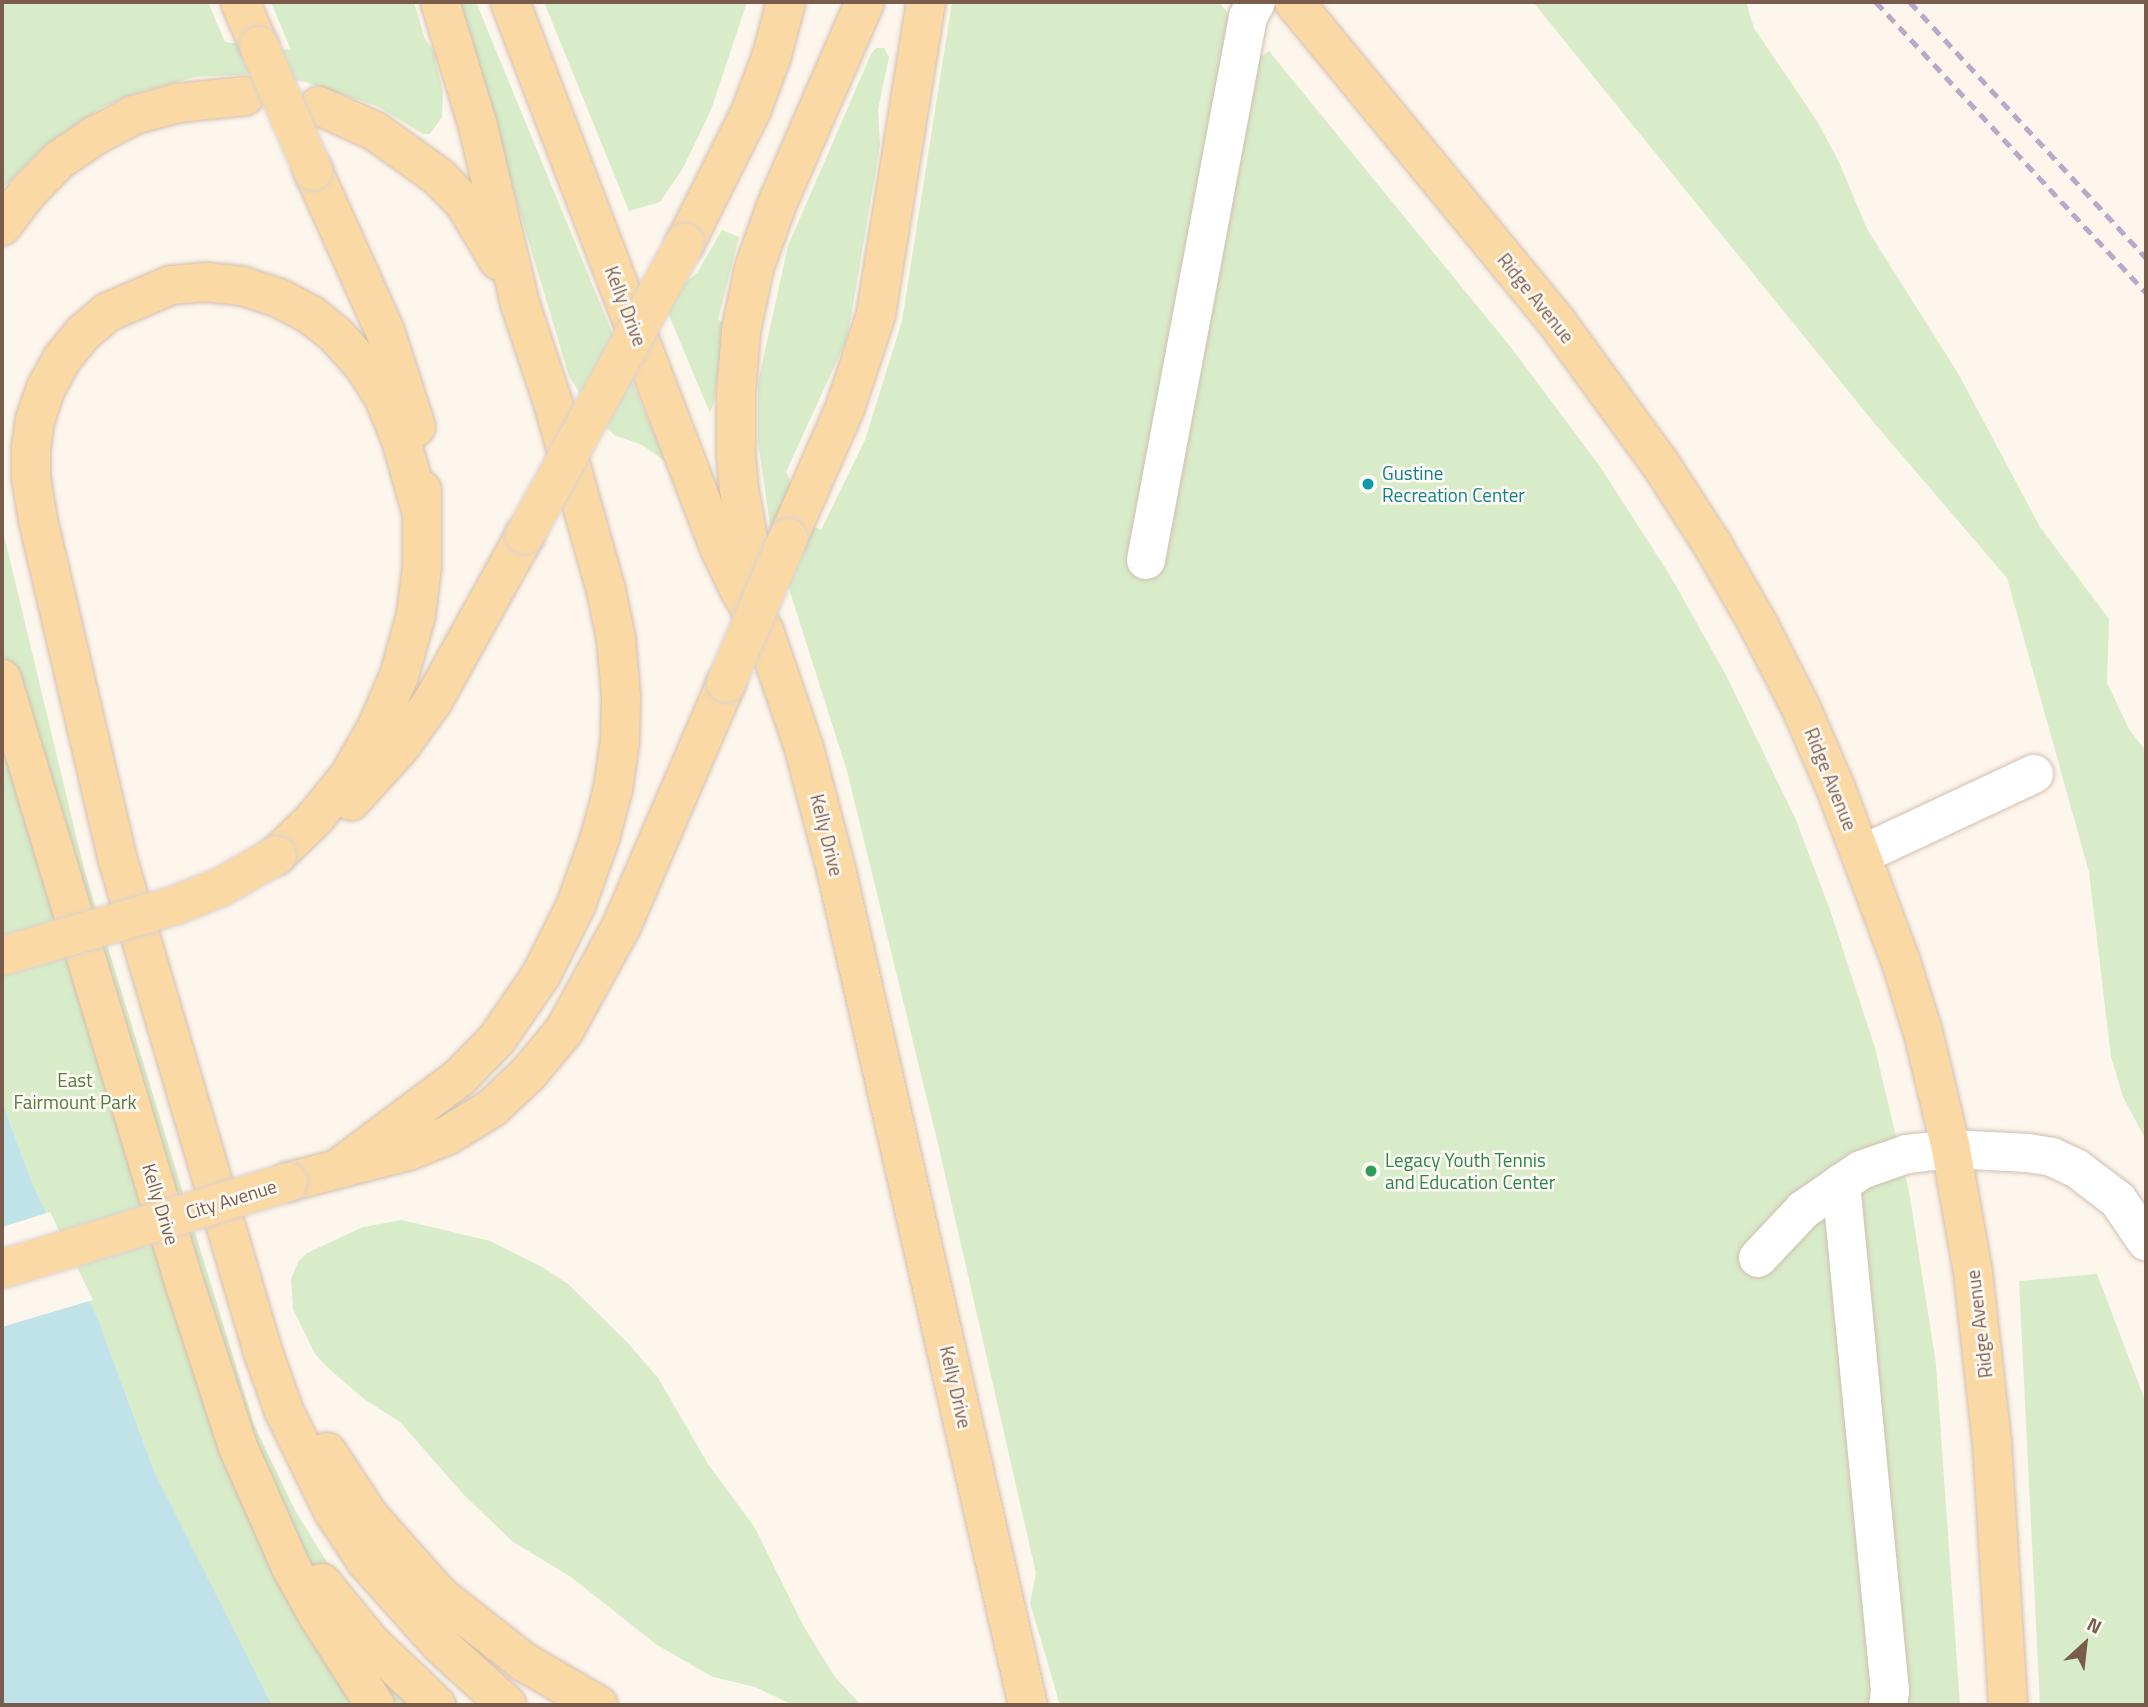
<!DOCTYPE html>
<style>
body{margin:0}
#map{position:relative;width:2148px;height:1707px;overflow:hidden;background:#fdf6ec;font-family:"Titillium Web",sans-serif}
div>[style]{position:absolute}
.green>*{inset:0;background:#d8ecc9}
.water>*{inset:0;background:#bfe3e8}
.pier>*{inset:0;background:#fdf6ec}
.roads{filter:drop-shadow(0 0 2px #d1beb0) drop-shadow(0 0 2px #d1beb0)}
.minor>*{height:38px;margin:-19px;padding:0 19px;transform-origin:19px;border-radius:19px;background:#fff}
.major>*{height:38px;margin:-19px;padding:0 19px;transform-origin:19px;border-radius:19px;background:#fbd9a5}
.rail>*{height:5px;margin-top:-2.5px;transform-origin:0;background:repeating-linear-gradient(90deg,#b9a8c9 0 10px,transparent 0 17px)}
.bridges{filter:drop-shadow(0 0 2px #dad1cd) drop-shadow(0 0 2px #dad1cd)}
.major-bridge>*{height:38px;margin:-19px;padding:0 19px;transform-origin:19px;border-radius:19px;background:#fbd9a5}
.dots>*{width:19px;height:19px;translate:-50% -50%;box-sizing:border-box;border:4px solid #fffaf3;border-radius:50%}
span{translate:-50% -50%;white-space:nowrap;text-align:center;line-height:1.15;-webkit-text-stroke:5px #fffaf3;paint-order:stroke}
.street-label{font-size:19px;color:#7a5c4d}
.culture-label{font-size:19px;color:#0d838f}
.left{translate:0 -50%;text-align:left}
.park-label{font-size:19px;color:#537a41}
.leisure-label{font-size:19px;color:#27864d}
.frame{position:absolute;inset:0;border:4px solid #7a5c4d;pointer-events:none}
.north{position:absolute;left:2050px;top:1609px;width:70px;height:70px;-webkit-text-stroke:5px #fffaf3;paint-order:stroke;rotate:27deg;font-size:19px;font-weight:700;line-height:28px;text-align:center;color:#7a5c4d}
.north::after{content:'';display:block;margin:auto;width:24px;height:32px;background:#7a5c4d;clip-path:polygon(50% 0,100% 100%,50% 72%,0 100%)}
</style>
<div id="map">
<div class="green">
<i style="clip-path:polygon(2px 2px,208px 2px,225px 42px,291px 50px,271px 2px,414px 2px,425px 39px,434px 52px,443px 92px,442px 117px,430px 134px,423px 134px,377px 106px,305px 82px,257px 74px,195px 77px,133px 94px,102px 107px,44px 146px,2px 189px)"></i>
<i style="clip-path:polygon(457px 2px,476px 2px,665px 461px,642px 445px,614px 435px,587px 405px,569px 376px)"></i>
<i style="clip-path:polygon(544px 2px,747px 2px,711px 110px,683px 168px,660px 202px,629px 211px)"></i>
<i style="clip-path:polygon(952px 2px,1219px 2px,1262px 56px,1269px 51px,1513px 350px,1601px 468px,1671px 577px,1727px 677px,1796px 820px,1830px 910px,1875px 1048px,1909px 1191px,1936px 1364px,1960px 1705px,1060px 1705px,1030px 1603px,1036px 1573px,938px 1144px,847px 771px,771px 532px,758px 441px,758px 382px,788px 246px,871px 54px,876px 48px,884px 48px,889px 57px,878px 110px,880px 145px,851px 317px,846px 341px,786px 472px,814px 527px,821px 530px,865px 440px,902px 321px)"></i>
<i style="clip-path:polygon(1533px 2px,1746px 2px,1754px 28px,1817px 121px,1839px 162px,1867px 229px,1959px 375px,2040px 527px,2109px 619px,2107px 683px,2129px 729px,2146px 751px,2146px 1140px,2123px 1097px,2111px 1057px,2089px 872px,2007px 578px,1875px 424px)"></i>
<i style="clip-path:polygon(722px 230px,739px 237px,718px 320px,725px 323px,714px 402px,710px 413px,663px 301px,697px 273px)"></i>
<i style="clip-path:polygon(2px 527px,84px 869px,254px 1425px,296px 1512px,325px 1559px,372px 1619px,457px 1702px,454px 1705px,272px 1705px,154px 1471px,98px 1319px,32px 1183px,2px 1102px)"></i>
<i style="clip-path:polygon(402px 1220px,490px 1241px,542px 1267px,568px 1284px,627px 1342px,658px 1378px,708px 1464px,755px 1528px,804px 1627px,835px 1677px,861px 1705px,793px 1705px,755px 1687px,713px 1677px,657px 1645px,571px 1577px,512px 1541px,463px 1494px,400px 1422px,364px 1399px,327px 1367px,315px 1354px,293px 1309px,291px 1279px,298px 1262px,307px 1253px,363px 1227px)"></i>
<i style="clip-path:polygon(2097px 1274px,2146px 1403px,2146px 1705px,2040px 1705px,2019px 1281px)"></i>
</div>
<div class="water">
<i style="clip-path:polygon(2px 1102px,32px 1183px,98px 1319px,154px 1471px,272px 1705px,2px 1705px)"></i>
</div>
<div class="pier">
<i style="clip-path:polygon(50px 1212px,93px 1300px,2px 1327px,2px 1227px)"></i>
</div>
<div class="roads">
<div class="minor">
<i style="left:1146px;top:560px;width:552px;rotate:-79.36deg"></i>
<i style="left:1248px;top:17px;width:17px;rotate:-62deg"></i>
<i style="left:1861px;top:855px;width:191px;rotate:-25.1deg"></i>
<i style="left:1841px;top:1183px;width:510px;rotate:84.49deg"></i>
<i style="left:1890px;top:1691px;width:14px;rotate:98deg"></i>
<i style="left:1758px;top:1258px;width:66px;rotate:-46.8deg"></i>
<i style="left:1803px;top:1210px;width:70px;rotate:-34.6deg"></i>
<i style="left:1861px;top:1170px;width:49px;rotate:-19.2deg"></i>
<i style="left:1907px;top:1154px;width:44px;rotate:-6.5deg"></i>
<i style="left:1951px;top:1149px;width:77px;rotate:3deg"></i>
<i style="left:2028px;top:1153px;width:24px;rotate:9deg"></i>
<i style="left:2052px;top:1157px;width:26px;rotate:25deg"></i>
<i style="left:2076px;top:1168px;width:53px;rotate:37.3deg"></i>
<i style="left:2118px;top:1200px;width:50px;rotate:55.7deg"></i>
</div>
<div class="major">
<i style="left:240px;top:2px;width:48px;rotate:66.6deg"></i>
<i style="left:510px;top:2px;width:584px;rotate:69.02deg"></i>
<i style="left:719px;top:547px;width:49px;rotate:64.5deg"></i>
<i style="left:740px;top:591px;width:47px;rotate:59deg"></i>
<i style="left:764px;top:631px;width:124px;rotate:71.1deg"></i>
<i style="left:804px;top:748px;width:125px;rotate:75.2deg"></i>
<i style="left:836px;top:869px;width:858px;rotate:77.07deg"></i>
<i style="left:1294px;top:2px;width:413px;rotate:50.6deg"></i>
<i style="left:1556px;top:321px;width:175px;rotate:53.9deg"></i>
<i style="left:1659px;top:462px;width:98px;rotate:57.1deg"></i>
<i style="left:1712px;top:544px;width:92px;rotate:60.1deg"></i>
<i style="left:1758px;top:624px;width:94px;rotate:62.9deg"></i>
<i style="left:1801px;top:708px;width:88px;rotate:66.6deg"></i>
<i style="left:1836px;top:789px;width:182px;rotate:69.4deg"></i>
<i style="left:1900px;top:959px;width:77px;rotate:72.5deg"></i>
<i style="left:1923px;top:1032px;width:120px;rotate:76.5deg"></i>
<i style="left:1951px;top:1149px;width:126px;rotate:79.9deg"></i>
<i style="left:1973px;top:1273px;width:170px;rotate:83.6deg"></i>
<i style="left:1992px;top:1442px;width:263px;rotate:86.5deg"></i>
<i style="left:319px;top:106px;width:61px;rotate:24.1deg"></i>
<i style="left:375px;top:131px;width:79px;rotate:35.7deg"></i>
<i style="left:439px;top:177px;width:37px;rotate:46deg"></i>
<i style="left:465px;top:204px;width:66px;rotate:59.2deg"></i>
<i style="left:313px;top:171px;width:175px;rotate:65.8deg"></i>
<i style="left:385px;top:331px;width:101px;rotate:72.1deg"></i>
<i style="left:2px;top:226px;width:41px;rotate:-52.9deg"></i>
<i style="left:27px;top:193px;width:46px;rotate:-45.9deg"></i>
<i style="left:59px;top:160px;width:45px;rotate:-34deg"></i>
<i style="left:96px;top:135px;width:43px;rotate:-27.8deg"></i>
<i style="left:134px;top:115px;width:46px;rotate:-15.3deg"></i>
<i style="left:178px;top:103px;width:67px;rotate:-6deg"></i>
<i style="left:685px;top:243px;width:148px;rotate:-63.4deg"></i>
<i style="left:751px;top:111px;width:60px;rotate:-69.4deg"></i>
<i style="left:772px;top:55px;width:55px;rotate:-75.2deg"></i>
<i style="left:422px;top:514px;width:77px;rotate:-105.8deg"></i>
<i style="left:401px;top:440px;width:45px;rotate:-112deg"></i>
<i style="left:384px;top:398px;width:39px;rotate:-122deg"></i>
<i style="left:363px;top:365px;width:40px;rotate:-132deg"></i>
<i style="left:336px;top:335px;width:32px;rotate:-141deg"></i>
<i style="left:311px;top:315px;width:36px;rotate:-152deg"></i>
<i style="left:279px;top:298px;width:38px;rotate:-162deg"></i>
<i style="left:243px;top:286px;width:36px;rotate:-174deg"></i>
<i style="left:207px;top:282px;width:36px;rotate:175deg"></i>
<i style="left:171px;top:285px;width:69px;rotate:156.8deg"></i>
<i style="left:108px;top:312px;width:33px;rotate:140deg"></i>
<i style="left:83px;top:333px;width:33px;rotate:129deg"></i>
<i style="left:62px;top:359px;width:33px;rotate:119deg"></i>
<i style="left:46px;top:388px;width:34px;rotate:109deg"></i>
<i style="left:35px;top:420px;width:27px;rotate:98deg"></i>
<i style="left:31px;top:447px;width:30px;rotate:90deg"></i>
<i style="left:31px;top:477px;width:44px;rotate:80.8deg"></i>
<i style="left:38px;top:520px;width:346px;rotate:76.8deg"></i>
<i style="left:117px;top:857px;width:516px;rotate:73.57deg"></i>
<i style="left:263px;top:1352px;width:63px;rotate:70.4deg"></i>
<i style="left:284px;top:1411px;width:111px;rotate:63.9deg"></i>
<i style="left:333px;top:1511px;width:60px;rotate:56.6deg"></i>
<i style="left:366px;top:1561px;width:113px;rotate:48.2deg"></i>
<i style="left:441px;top:1645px;width:89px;rotate:42.3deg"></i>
<i style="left:788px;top:538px;width:142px;rotate:-66.3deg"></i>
<i style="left:845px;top:408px;width:99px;rotate:-71.7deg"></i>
<i style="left:876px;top:314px;width:316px;rotate:-80.9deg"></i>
<i style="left:759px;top:600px;width:113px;rotate:-100.2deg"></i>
<i style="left:739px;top:489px;width:37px;rotate:-95deg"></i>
<i style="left:736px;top:452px;width:57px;rotate:-90deg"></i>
<i style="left:736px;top:395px;width:64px;rotate:-85.5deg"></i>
<i style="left:741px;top:331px;width:64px;rotate:-78.3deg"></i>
<i style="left:754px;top:268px;width:68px;rotate:-70.2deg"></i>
<i style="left:777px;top:204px;width:220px;rotate:-66.5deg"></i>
<i style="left:2px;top:679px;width:633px;rotate:73.2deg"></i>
<i style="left:185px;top:1285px;width:170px;rotate:71.9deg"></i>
<i style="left:238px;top:1447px;width:131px;rotate:66.2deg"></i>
<i style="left:291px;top:1567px;width:54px;rotate:61deg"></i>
<i style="left:317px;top:1614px;width:108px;rotate:57.5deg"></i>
<i style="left:351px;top:801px;width:73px;rotate:-47.8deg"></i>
<i style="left:400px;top:747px;width:57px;rotate:-54.3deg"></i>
<i style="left:433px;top:701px;width:190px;rotate:-61deg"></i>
<i style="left:277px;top:855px;width:53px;rotate:-44.2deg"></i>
<i style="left:315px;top:818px;width:54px;rotate:-51deg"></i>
<i style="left:349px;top:776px;width:56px;rotate:-60.3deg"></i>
<i style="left:377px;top:727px;width:56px;rotate:-66.7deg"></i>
<i style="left:399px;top:676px;width:63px;rotate:-74.4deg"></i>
<i style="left:416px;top:615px;width:49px;rotate:-83deg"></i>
<i style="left:422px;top:566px;width:76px;rotate:-90deg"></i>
<i style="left:340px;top:1167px;width:151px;rotate:-36.9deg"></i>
<i style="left:461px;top:1076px;width:52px;rotate:-45.8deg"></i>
<i style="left:497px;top:1039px;width:78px;rotate:-55.5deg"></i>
<i style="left:541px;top:975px;width:78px;rotate:-63.4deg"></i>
<i style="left:576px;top:905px;width:71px;rotate:-70.3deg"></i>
<i style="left:600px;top:838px;width:51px;rotate:-75.1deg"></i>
<i style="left:613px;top:789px;width:49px;rotate:-81.7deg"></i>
<i style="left:620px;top:741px;width:45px;rotate:-88.7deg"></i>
<i style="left:621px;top:696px;width:58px;rotate:-94.9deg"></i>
<i style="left:616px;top:638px;width:49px;rotate:-101.8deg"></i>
<i style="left:606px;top:590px;width:191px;rotate:-105.8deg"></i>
<i style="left:554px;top:406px;width:108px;rotate:-108.4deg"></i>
<i style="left:520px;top:304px;width:183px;rotate:-103.3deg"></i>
<i style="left:478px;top:126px;width:130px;rotate:-107deg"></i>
<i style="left:288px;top:1182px;width:124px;rotate:-14.5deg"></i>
<i style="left:408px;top:1151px;width:43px;rotate:-21.8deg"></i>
<i style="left:448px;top:1135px;width:52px;rotate:-31.5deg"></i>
<i style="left:492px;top:1108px;width:50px;rotate:-43.4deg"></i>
<i style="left:528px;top:1074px;width:56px;rotate:-50.1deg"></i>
<i style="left:564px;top:1031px;width:121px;rotate:-61.3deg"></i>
<i style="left:622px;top:925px;width:263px;rotate:-66.7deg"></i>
<i style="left:327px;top:1452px;width:77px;rotate:56.7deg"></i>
<i style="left:369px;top:1516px;width:107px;rotate:48.4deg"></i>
<i style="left:440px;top:1596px;width:107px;rotate:38.2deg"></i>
<i style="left:524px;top:1662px;width:86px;rotate:30.2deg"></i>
<i style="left:322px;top:1583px;width:77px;rotate:50.8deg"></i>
<i style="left:371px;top:1643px;width:90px;rotate:43.6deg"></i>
</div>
</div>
<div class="rail">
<i style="left:1876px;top:2px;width:397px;rotate:47.1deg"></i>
<i style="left:1910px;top:2px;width:348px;rotate:47.3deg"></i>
</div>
<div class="bridges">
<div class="major-bridge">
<i style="left:259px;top:46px;width:136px;rotate:66.6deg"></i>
<i style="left:525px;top:535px;width:333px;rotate:-61.3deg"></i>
<i style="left:726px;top:683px;width:158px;rotate:-66.8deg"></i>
<i style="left:2px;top:956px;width:181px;rotate:-16.3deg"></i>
<i style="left:176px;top:905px;width:48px;rotate:-21.8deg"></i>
<i style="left:221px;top:887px;width:64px;rotate:-29.7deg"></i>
<i style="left:2px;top:1269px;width:299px;rotate:-16.9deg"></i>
</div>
</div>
<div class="dots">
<i style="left:1368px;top:484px;background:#0f9aa8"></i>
<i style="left:1371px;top:1171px;background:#2e9e5b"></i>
</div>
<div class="street-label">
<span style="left:1536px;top:298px;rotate:51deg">Ridge Avenue</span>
<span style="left:626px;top:306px;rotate:69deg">Kelly Drive</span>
<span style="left:1831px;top:779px;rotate:68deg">Ridge Avenue</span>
<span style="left:827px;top:835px;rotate:76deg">Kelly Drive</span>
<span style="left:231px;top:1199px;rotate:-17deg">City Avenue</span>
<span style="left:161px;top:1204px;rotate:73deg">Kelly Drive</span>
<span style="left:1979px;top:1324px;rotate:-97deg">Ridge Avenue</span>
<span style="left:956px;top:1387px;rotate:77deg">Kelly Drive</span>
</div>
<div class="culture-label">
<span class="left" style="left:1382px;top:484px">Gustine<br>Recreation Center</span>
</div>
<div class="park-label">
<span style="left:75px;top:1091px">East<br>Fairmount Park</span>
</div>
<div class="leisure-label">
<span class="left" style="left:1385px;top:1171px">Legacy Youth Tennis<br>and Education Center</span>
</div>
<div class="frame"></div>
<div class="north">N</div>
</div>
